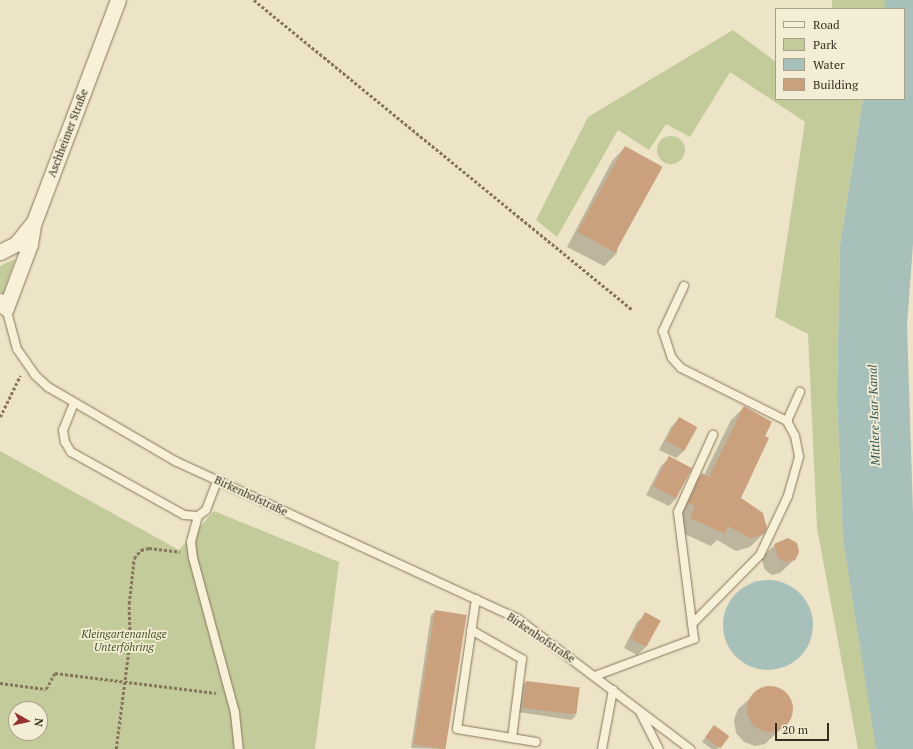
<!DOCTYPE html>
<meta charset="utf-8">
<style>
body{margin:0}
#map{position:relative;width:913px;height:749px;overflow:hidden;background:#ede3c6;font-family:"PT Serif",serif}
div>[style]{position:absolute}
.green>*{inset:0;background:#c3cb9a;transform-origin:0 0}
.round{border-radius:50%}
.water>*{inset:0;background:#a7c0ba}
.shadow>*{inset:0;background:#0003}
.building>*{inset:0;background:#caa07d;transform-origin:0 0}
.path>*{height:2.5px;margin-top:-1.25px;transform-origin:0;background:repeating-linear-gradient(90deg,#87755c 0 3px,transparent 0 5px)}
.roads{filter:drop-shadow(0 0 1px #87755c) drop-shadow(0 0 1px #87755c)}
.lane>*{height:8px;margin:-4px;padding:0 4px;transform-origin:4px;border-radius:4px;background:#f8f0d9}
.street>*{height:15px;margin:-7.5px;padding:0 7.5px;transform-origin:7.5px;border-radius:7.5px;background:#f8f0d9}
span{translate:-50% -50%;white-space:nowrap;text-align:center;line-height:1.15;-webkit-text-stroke:3.5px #f4edd5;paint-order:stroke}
.street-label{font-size:11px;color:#382c1f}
.park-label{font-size:11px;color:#475427;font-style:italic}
.water-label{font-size:12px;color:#2f5756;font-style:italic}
.legend{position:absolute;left:775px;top:8px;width:130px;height:92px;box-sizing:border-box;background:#f4edd5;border:1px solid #a9a08c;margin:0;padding:5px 7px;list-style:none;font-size:12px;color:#382c1f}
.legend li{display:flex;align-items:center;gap:8px;height:20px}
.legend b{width:20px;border:1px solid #a9a08c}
.north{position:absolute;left:8px;top:701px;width:40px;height:40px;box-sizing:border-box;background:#f4edd5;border:1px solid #a9a08c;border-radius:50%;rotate:98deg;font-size:11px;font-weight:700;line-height:16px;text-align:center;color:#382c1f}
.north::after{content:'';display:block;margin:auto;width:14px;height:18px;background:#94312e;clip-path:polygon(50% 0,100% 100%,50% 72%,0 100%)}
.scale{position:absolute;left:775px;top:723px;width:54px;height:18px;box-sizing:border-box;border:2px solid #382c1f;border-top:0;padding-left:5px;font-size:12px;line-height:14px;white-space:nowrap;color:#382c1f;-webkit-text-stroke:3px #f4edd5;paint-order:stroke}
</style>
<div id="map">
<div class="green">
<i style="left:832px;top:0;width:54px;height:9px"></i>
<i style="clip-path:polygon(733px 30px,776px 62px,776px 99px,863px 99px,840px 245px,837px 395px,843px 539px,877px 749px,858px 749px,817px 528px,808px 334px,775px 317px,805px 122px,730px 72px,690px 137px,666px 124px,649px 150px,618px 130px,557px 237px,536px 220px,588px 117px)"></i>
<i class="round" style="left:657px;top:136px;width:28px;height:28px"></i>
<i style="clip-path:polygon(15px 259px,3px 294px,0 291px,0 266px)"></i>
<i style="clip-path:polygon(evenodd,0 451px,179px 550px,214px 511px,339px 562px,315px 749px,0 749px,0 451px,16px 709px,40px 709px,40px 733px,16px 733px,16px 709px)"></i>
</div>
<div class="water">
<i style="clip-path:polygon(886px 0,913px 0,913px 244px,907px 325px,913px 513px,913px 749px,877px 749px,875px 742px,843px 539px,837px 395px,840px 245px,863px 99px,904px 99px,904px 9px,884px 9px)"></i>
<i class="round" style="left:723px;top:580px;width:90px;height:90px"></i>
</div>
<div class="shadow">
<i style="clip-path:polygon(625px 147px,617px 253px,604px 266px,567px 247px,612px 161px)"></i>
<i style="clip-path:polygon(744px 407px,763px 437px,740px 498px,763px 534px,750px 547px,736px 551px,717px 540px,711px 546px,678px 531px,683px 519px,676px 516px,689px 487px,702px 474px,704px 475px,731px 420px)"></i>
<i style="clip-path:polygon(679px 419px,685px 450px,676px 458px,659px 450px,671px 427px)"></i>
<i style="clip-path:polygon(669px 458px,677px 497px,669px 506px,646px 495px,661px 466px)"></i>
<i style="clip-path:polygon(775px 545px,794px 560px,780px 573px,772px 575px,765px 570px,761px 558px)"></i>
<i style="clip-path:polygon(435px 611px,445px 749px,411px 748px,431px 615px)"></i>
<i style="clip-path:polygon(646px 614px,660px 621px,646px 647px,637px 655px,624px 648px,637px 622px)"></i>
<i style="clip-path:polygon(526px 682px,576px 716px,571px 720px,518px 712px,522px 686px)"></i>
<i style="clip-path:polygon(773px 687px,783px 691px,790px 700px,792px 712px,787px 723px,765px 744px,755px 746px,744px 742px,736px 733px,734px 720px,738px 709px,762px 688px)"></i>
<i style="clip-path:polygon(710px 731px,719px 747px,717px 749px,712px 749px,702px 742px)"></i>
</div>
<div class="building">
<i style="left:625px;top:146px;width:43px;height:98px;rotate:29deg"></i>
<i style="clip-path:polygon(744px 406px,772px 422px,765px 436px,769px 438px,741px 498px,763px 513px,767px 528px,764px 534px,750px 538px,728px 526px,725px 534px,690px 518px,695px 506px,688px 503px,702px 473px,709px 477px)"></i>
<i style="left:679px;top:417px;width:21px;height:27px;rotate:29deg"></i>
<i style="left:669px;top:456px;width:26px;height:34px;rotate:28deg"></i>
<i style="clip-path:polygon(788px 538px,797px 543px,799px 552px,795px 560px,785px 562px,778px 557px,774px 544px)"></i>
<i style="left:435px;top:610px;width:32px;height:136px;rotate:9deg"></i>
<i style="left:645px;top:612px;width:18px;height:30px;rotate:29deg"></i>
<i style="left:526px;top:681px;width:54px;height:27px;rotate:7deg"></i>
<i class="round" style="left:747px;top:686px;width:46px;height:46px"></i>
<i style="left:714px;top:725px;width:19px;height:15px;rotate:36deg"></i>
</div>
<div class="path">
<i style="left:254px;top:0;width:488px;rotate:39.3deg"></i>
<i style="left:0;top:417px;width:46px;rotate:-64deg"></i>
<i style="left:0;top:683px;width:46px;rotate:7.4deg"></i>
<i style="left:46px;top:689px;width:18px;rotate:-61deg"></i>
<i style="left:55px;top:673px;width:162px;rotate:7.1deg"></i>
<i style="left:116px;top:749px;width:110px;rotate:-82.7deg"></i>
<i style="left:130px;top:640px;width:36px;rotate:-92deg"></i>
<i style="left:129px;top:604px;width:46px;rotate:-83.8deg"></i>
<i style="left:134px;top:558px;width:11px;rotate:-49deg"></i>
<i style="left:141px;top:550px;width:8px;rotate:-14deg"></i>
<i style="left:149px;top:548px;width:31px;rotate:7deg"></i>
</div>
<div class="roads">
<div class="lane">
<i style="left:684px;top:286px;width:50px;rotate:115deg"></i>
<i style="left:663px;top:331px;width:28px;rotate:72deg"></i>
<i style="left:672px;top:358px;width:13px;rotate:48deg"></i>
<i style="left:681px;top:368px;width:119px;rotate:26.6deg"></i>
<i style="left:787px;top:421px;width:17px;rotate:62deg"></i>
<i style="left:795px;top:436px;width:21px;rotate:79deg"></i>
<i style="left:799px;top:457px;width:41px;rotate:105.8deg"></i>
<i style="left:788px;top:496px;width:65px;rotate:115.4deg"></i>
<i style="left:760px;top:555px;width:97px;rotate:134.6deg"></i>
<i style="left:6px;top:308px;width:42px;rotate:75deg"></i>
<i style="left:17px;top:349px;width:32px;rotate:55deg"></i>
<i style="left:35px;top:375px;width:18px;rotate:43deg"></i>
<i style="left:48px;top:387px;width:147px;rotate:30.2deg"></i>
<i style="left:175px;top:461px;width:378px;rotate:24.7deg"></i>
<i style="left:518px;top:619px;width:216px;rotate:37.1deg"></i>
<i style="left:74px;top:403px;width:29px;rotate:112deg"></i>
<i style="left:63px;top:430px;width:12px;rotate:81deg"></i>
<i style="left:65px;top:442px;width:12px;rotate:59deg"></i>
<i style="left:71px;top:452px;width:129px;rotate:29.1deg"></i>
<i style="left:184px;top:515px;width:14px;rotate:4deg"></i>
<i style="left:198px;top:516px;width:10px;rotate:-37deg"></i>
<i style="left:206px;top:510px;width:31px;rotate:-69deg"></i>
<i style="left:787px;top:421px;width:32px;rotate:-66deg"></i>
<i style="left:198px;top:516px;width:27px;rotate:105deg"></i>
<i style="left:191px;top:542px;width:16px;rotate:83deg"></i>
<i style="left:193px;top:558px;width:161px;rotate:74.8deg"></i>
<i style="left:235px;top:713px;width:36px;rotate:84deg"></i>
<i style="left:476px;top:599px;width:131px;rotate:98.3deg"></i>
<i style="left:457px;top:729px;width:80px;rotate:9.3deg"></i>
<i style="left:471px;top:630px;width:59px;rotate:29.6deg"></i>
<i style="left:522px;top:659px;width:80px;rotate:97.2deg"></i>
<i style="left:595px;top:676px;width:106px;rotate:-20.5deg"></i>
<i style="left:694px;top:639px;width:128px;rotate:-97.2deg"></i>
<i style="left:678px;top:512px;width:85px;rotate:-65.6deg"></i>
<i style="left:641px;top:714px;width:39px;rotate:63deg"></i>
<i style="left:602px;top:749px;width:60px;rotate:-79.4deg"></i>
</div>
<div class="street">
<i style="left:0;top:252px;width:18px;rotate:-27deg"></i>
<i style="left:16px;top:244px;width:28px;rotate:-51deg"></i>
<i style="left:34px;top:222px;width:237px;rotate:-69.3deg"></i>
<i style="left:0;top:301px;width:9px;rotate:49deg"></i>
<i style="left:6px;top:308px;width:68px;rotate:-69.4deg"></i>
<i style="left:30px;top:244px;width:19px;rotate:-81deg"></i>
</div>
</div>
<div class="street-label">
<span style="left:68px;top:133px;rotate:-69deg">Aschheimer Straße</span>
<span style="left:251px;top:496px;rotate:25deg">Birkenhofstraße</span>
<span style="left:541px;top:638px;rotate:34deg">Birkenhofstraße</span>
</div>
<div class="park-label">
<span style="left:124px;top:641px">Kleingartenanlage<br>Unterföhring</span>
</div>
<div class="water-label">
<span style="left:874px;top:415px;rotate:-92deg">Mittlere-Isar-Kanal</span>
</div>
<ul class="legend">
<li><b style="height:5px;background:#f8f0d9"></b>Road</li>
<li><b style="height:11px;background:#c3cb9a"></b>Park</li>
<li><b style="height:11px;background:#a7c0ba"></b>Water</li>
<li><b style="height:11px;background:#caa07d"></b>Building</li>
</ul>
<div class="north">N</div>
<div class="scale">20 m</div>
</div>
